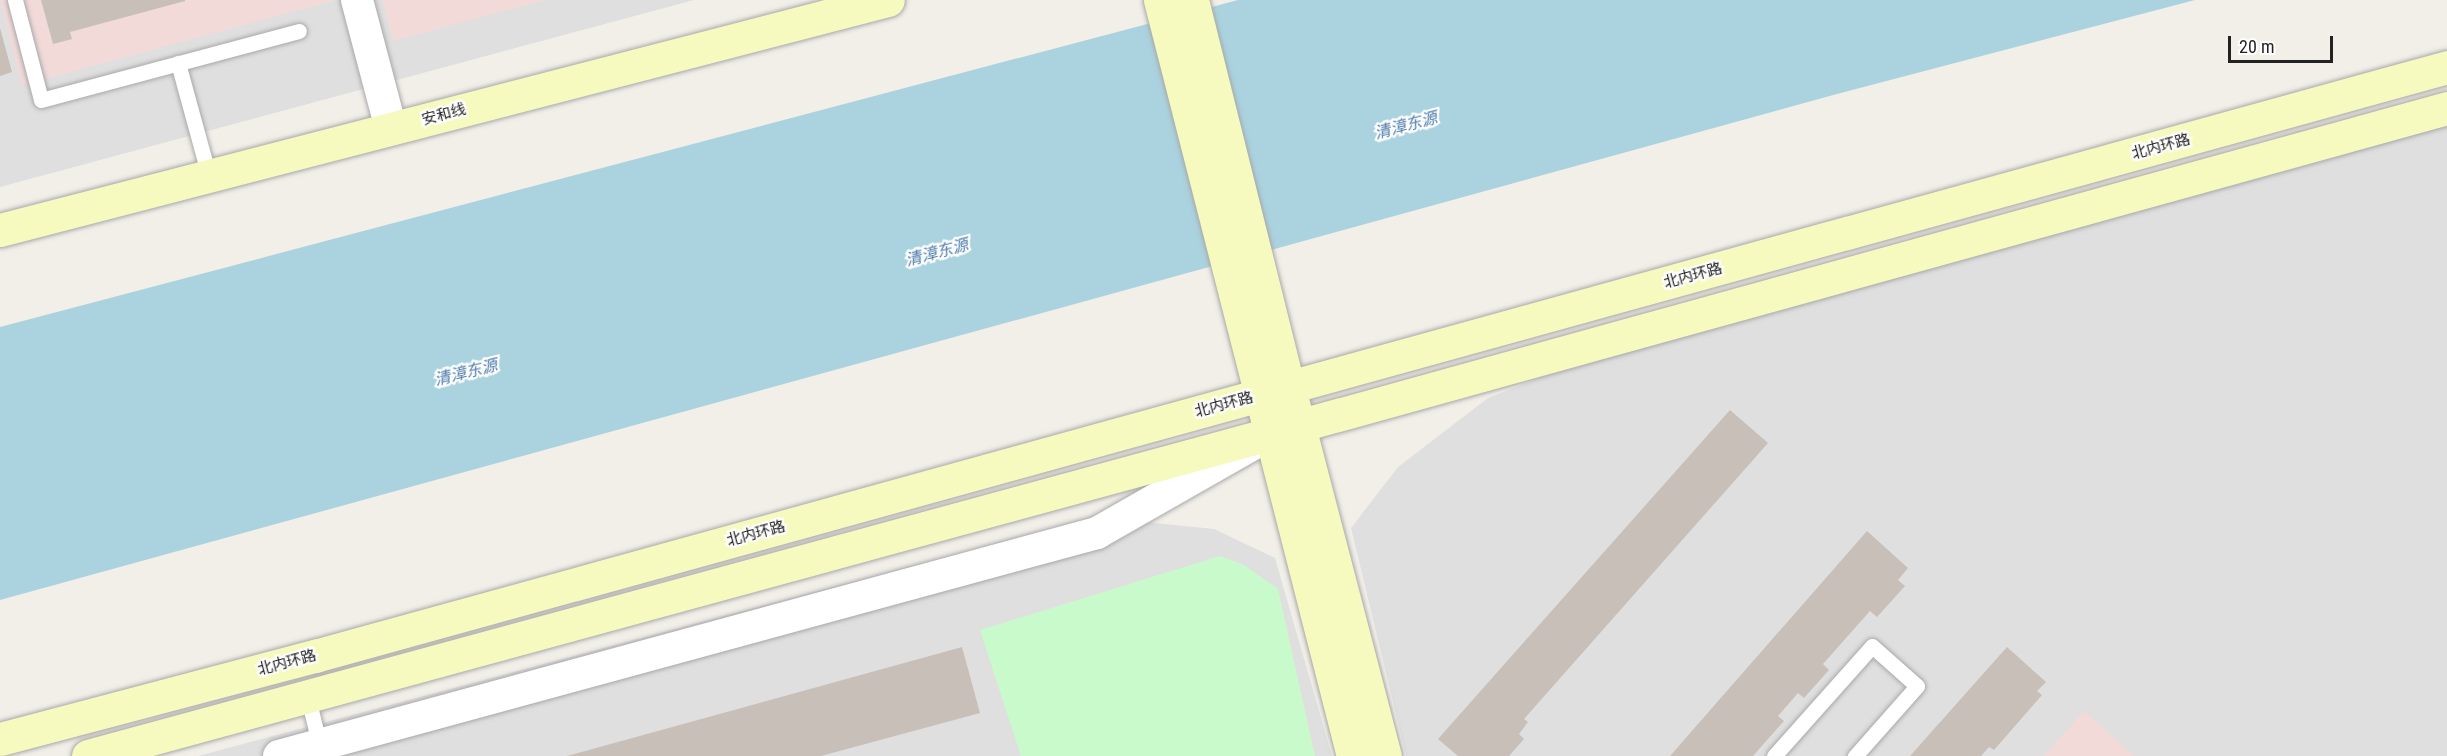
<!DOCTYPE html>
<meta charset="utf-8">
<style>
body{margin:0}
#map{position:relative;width:2447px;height:756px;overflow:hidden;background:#f2efe9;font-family:"Roboto Condensed","Noto Sans SC",sans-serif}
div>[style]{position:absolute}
.residential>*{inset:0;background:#e0dfdf}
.commercial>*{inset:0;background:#f2dad9}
.park>*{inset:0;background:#c8facc}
.water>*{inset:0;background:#aad3df}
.building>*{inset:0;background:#c7bfb8}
.roads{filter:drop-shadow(0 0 2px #a9a9a9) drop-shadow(0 0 2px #a9a9a9)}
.lane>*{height:15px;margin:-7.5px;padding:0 7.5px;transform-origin:7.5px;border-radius:7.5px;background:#fff}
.street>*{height:32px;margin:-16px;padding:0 16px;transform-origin:16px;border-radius:16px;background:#fff}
.secondary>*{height:33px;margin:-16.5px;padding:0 16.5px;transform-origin:16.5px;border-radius:16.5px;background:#f7fabf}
span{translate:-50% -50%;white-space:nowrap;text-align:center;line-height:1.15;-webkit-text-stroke:4.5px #fff;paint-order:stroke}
.street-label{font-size:15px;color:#222}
.water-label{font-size:16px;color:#4a7aab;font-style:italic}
.scale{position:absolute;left:2228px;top:36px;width:105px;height:27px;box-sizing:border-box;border:3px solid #222;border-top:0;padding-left:8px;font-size:18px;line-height:21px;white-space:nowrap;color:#222;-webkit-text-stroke:4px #fff;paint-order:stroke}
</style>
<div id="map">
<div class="residential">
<i style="clip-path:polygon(0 0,694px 0,0 187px)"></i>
<i style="clip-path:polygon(2447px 117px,2447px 756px,1406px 756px,1351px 528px,1398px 467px,1488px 398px,1663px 330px)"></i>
<i style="clip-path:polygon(1096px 517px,1214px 529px,1275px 558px,1332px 756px,198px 756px)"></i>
</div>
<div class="commercial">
<i style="clip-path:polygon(0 0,336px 0,22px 85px)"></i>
<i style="clip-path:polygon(382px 0,545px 0,393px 41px)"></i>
<i style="clip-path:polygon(2084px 711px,2134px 756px,2044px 756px)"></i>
</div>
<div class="park">
<i style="clip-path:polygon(1220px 556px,1244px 565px,1278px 589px,1315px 756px,1021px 756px,980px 630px)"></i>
</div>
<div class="water">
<i style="clip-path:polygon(1238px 0,2195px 0,1837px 94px,0 600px,0 327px)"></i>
</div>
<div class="building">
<i style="clip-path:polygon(41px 0,185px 0,185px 1px,70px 32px,72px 39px,53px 44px)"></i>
<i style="clip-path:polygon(0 28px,12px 72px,0 76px)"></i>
<i style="clip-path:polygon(1730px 410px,1768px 443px,1524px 719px,1528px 722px,1519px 734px,1524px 739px,1509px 756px,1458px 756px,1438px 739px)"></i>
<i style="clip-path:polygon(1867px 531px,1908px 568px,1898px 580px,1905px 586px,1877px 617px,1870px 611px,1823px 664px,1829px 670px,1804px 698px,1798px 693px,1778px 716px,1784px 721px,1753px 756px,1670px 756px)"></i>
<i style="clip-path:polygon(962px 647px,980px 713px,821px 756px,567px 756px)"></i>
<i style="clip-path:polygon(2007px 647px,2046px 682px,2037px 691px,2042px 695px,1994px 750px,1989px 747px,1981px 756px,1910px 756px)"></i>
</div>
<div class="roads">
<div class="lane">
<i style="left:15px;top:0;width:103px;rotate:75.4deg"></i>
<i style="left:41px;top:100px;width:267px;rotate:-15deg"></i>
<i style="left:178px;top:63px;width:117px;rotate:74.7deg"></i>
<i style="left:308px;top:698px;width:50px;rotate:76.2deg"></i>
<i style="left:1774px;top:756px;width:147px;rotate:-48.3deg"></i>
<i style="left:1872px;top:646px;width:60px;rotate:41.6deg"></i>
<i style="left:1917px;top:686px;width:94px;rotate:131.5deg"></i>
</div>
<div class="street">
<i style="left:357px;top:0;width:133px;rotate:75.2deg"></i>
<i style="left:279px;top:756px;width:848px;rotate:-15.25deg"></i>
<i style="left:1097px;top:533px;width:177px;rotate:-29.7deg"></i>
</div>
<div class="secondary">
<i style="left:1160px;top:0;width:780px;rotate:75.68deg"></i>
<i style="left:1192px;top:0;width:400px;rotate:76deg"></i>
<i style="left:1289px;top:388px;width:380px;rotate:75.4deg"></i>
<i style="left:0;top:230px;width:917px;rotate:-14.52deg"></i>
<i style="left:0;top:739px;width:326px;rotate:-14.8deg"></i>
<i style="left:315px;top:656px;width:2212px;rotate:-15.44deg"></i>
<i style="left:88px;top:756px;width:1224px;rotate:-15.25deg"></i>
<i style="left:1269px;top:434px;width:1222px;rotate:-15.47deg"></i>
</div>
</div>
<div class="street-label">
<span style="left:444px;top:115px;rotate:-15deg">安和线</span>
<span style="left:2161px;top:147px;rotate:-15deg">北内环路</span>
<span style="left:1693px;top:276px;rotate:-15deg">北内环路</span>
<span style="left:1224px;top:405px;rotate:-15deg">北内环路</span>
<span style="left:756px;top:534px;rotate:-15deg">北内环路</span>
<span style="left:287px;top:663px;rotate:-15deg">北内环路</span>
</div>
<div class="water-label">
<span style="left:1406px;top:126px;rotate:-15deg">清漳东源</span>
<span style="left:937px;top:253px;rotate:-15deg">清漳东源</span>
<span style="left:466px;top:373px;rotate:-14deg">清漳东源</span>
</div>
<div class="scale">20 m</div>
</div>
